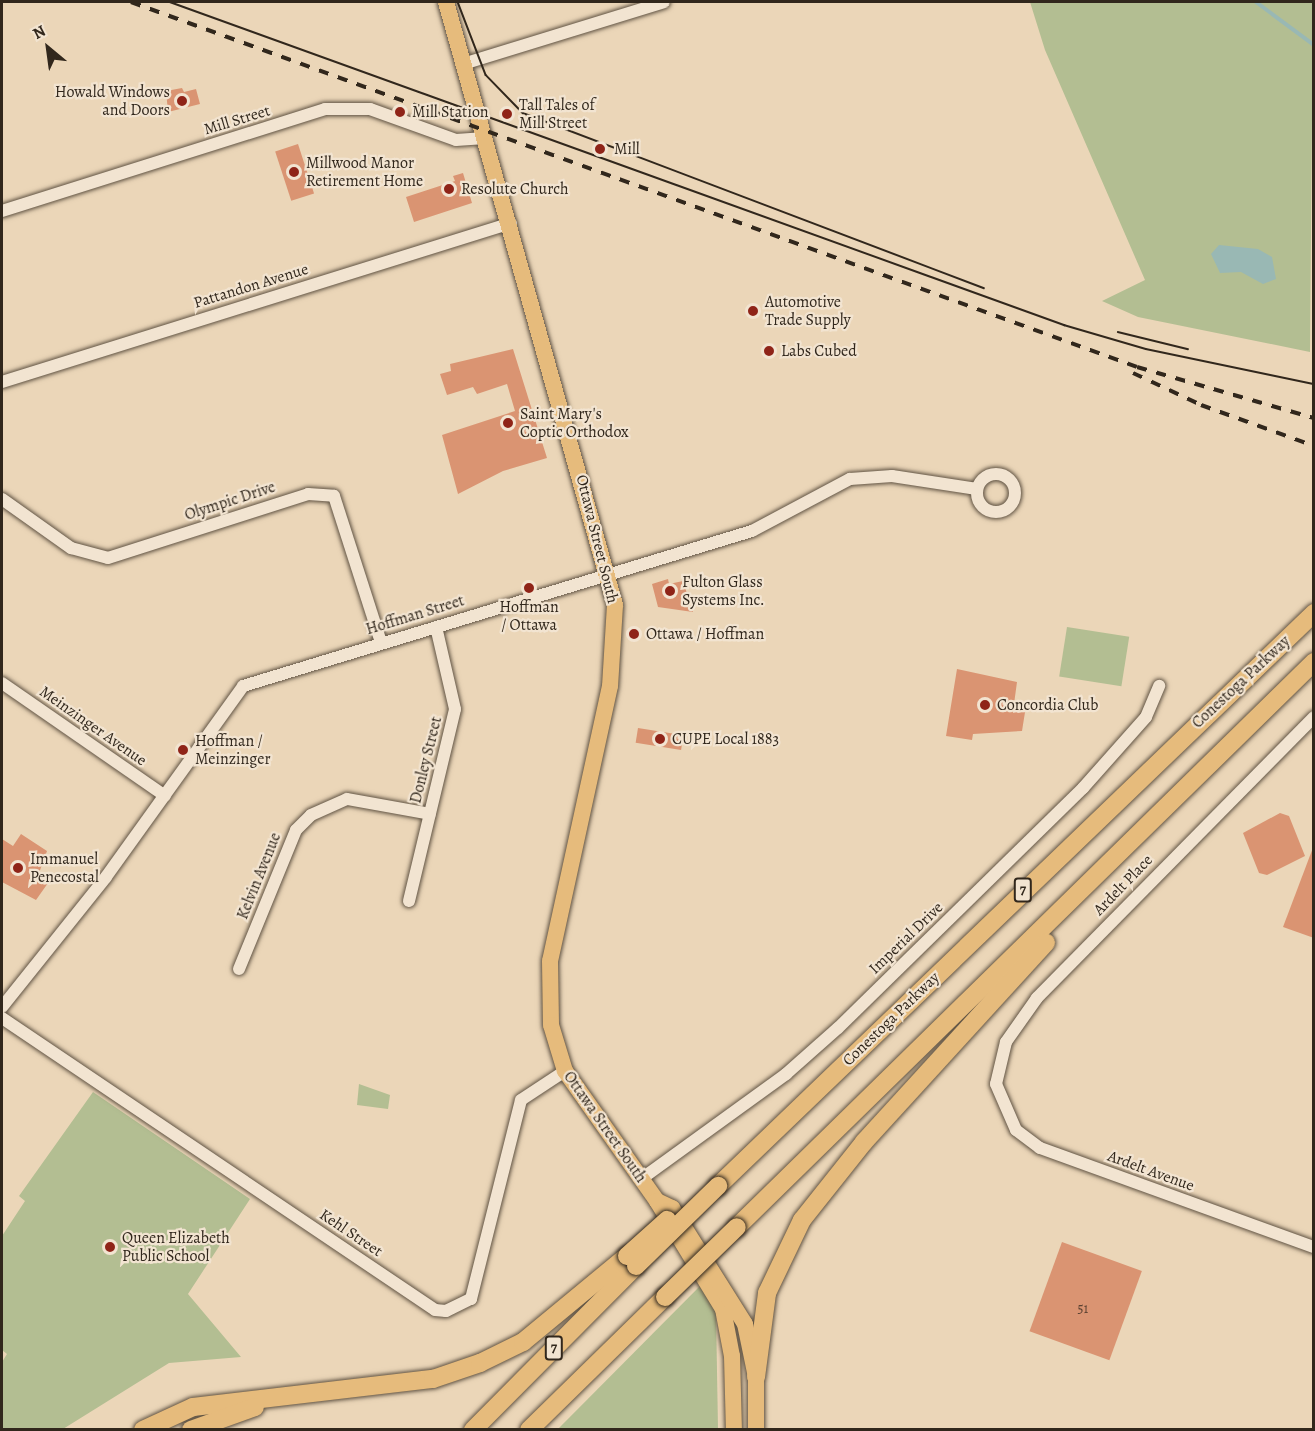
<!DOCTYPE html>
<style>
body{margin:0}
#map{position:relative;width:1315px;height:1431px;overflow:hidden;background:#ebd6b8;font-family:Alegreya,serif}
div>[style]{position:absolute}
.green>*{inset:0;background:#b3be92;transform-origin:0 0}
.water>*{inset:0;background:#99b8b4}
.stream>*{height:4px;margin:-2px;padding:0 2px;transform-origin:2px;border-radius:2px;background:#99b8b4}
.building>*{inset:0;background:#da9472;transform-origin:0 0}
.roads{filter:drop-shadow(0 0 2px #605343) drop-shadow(0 0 2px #605343)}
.minor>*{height:12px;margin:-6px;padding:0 6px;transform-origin:6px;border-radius:6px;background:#f2e4d1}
.minor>.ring{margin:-6px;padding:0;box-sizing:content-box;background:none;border:12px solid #f2e4d1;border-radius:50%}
.major>*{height:16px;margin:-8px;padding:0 8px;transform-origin:8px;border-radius:8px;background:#e6bb7c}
.highway>*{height:18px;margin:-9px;padding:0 9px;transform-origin:9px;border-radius:9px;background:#e6bb7c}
.tram>*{height:1.5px;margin:-0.75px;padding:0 0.75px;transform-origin:0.75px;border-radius:0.75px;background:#31271c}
.rail>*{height:4px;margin-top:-2px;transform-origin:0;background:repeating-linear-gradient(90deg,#31271c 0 10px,transparent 0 20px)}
.bridges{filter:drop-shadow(0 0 2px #31271c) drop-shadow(0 0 2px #31271c)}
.highway-bridge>*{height:18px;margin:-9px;padding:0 9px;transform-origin:9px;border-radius:9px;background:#e6bb7c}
.dots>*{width:16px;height:16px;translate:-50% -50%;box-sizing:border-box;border:3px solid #f2e4d1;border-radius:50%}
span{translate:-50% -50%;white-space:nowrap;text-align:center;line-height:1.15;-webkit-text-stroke:4.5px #f2e4d1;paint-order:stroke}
.number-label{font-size:14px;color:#5b4232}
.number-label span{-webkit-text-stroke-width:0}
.shield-label span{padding:2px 4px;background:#f2e4d1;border:2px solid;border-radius:4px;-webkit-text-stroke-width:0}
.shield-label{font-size:15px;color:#31271c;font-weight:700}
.poi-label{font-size:16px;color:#31271c}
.right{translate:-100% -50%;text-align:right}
.left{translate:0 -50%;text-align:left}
.street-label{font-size:16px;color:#31271c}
.frame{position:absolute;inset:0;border:3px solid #31271c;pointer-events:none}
.north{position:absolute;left:18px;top:18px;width:60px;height:60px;-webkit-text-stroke:4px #f2e4d1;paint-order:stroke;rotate:331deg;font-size:16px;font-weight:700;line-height:24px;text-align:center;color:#31271c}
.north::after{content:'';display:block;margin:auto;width:21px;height:27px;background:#31271c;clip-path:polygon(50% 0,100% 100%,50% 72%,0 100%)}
</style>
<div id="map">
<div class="green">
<i style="clip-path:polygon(1030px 2px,1313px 2px,1310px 352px,1138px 317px,1102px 301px,1145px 280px,1045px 50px)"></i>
<i style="left:1067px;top:627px;width:63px;height:50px;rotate:9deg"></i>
<i style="clip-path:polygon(359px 1084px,390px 1095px,388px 1109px,357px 1105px)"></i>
<i style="clip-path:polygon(93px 1092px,250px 1199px,188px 1294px,241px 1357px,169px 1363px,63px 1429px,2px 1429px,2px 1362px,7px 1354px,2px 1350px,2px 1236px,25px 1201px,19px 1196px)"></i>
<i style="clip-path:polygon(701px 1285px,716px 1313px,718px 1429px,557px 1430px)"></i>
</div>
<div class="water">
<i style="clip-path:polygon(1219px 245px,1258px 249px,1272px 257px,1276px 279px,1263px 284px,1241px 272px,1220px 273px,1211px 254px)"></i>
</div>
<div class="stream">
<i style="left:1256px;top:2px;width:72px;rotate:36.6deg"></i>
</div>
<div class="building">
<i style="clip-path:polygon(182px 88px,184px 92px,196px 89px,200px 104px,168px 112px,166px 91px)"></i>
<i style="left:298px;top:144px;width:52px;height:24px;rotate:72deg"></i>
<i style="clip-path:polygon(463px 173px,472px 203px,414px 222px,406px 197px,455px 181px,453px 176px)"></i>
<i style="clip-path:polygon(513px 349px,547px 458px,503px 471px,458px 494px,442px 435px,515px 411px,507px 384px,477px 394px,473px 387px,447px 395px,440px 374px,451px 371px,450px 364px)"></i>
<i style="clip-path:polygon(668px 579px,669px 584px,683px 581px,693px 612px,658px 607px,652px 584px)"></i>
<i style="clip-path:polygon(957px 669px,1017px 682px,1014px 704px,1026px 706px,1022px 731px,973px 734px,972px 740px,946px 736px)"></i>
<i style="left:638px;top:728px;width:46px;height:15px;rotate:9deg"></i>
<i style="clip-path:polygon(1280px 813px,1289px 816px,1305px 856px,1267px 875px,1259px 873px,1243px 833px)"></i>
<i style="clip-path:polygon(21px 834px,47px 851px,39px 873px,48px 883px,36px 900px,2px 882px,2px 839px,13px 846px)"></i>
<i style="clip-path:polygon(1314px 845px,1314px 938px,1283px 927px)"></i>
<i style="left:1062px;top:1242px;width:85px;height:95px;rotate:20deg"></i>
</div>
<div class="roads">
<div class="minor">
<i style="left:463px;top:64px;width:210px;rotate:-17.1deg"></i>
<i style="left:2px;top:211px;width:339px;rotate:-17.5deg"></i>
<i style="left:325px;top:109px;width:45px"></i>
<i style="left:370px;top:109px;width:91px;rotate:19.8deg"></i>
<i style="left:456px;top:140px;width:29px;rotate:-4deg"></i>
<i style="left:2px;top:382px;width:533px;rotate:-17.35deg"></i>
<i class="ring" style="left:977px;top:474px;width:26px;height:26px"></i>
<i style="left:2px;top:499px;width:85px;rotate:35.4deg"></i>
<i style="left:71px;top:548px;width:38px;rotate:15deg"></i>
<i style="left:108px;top:558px;width:210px;rotate:-17.7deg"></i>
<i style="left:308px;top:494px;width:26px;rotate:4deg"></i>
<i style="left:334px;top:496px;width:153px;rotate:72.2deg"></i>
<i style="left:2px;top:683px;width:198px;rotate:34.7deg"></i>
<i style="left:1314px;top:717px;width:395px;rotate:134.6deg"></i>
<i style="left:1037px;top:998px;width:54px;rotate:125.2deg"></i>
<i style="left:1006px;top:1042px;width:43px;rotate:103.4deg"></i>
<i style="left:996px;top:1084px;width:50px;rotate:66.5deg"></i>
<i style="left:1016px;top:1130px;width:30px;rotate:37deg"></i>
<i style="left:1040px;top:1148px;width:291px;rotate:19.9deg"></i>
<i style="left:409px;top:901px;width:197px;rotate:-76.5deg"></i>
<i style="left:455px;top:709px;width:84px;rotate:-103deg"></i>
<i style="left:239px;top:969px;width:150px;rotate:-67.7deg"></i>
<i style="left:296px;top:830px;width:21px;rotate:-45deg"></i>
<i style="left:311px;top:815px;width:39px;rotate:-24deg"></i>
<i style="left:347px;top:799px;width:84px;rotate:10.2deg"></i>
<i style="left:2px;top:1007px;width:166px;rotate:-51.3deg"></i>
<i style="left:106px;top:877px;width:235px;rotate:-54.3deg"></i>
<i style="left:243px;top:686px;width:532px;rotate:-16.94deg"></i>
<i style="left:752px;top:531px;width:111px;rotate:-28deg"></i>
<i style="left:850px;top:479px;width:42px;rotate:-4.1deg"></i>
<i style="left:892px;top:476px;width:86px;rotate:8.7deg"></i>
<i style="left:2px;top:1018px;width:522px;rotate:33.99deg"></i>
<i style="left:435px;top:1310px;width:11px;rotate:5deg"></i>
<i style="left:446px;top:1311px;width:28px;rotate:-26deg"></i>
<i style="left:471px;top:1299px;width:205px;rotate:-75.9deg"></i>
<i style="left:521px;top:1100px;width:53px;rotate:-33.4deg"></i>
<i style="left:641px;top:1179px;width:179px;rotate:-35.9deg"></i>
<i style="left:786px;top:1074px;width:69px;rotate:-41.5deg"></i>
<i style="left:838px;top:1028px;width:343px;rotate:-44.4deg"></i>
<i style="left:1083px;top:788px;width:95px;rotate:-48.4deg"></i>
<i style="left:1146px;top:717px;width:34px;rotate:-67deg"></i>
</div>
<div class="major">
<i style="left:446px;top:2px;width:626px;rotate:74.34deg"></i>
<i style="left:615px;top:605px;width:81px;rotate:93.5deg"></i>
<i style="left:610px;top:686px;width:281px;rotate:102.3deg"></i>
<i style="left:550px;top:961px;width:64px;rotate:89.1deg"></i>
<i style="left:551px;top:1025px;width:48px;rotate:73.1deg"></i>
<i style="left:565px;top:1071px;width:159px;rotate:54.7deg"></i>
<i style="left:657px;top:1201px;width:127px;rotate:58.6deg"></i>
<i style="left:723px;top:1309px;width:48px;rotate:79.2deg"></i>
<i style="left:732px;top:1356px;width:74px;rotate:88.5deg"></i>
<i style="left:657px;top:1201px;width:17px;rotate:25deg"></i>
<i style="left:672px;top:1208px;width:137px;rotate:57.8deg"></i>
<i style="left:745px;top:1324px;width:54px;rotate:78.3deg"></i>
<i style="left:756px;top:1377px;width:53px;rotate:90deg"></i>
</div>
<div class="highway">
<i style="left:718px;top:1186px;width:827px;rotate:-43.87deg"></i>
<i style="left:737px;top:1227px;width:808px;rotate:-44.4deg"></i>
<i style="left:756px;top:1377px;width:85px;rotate:-82.5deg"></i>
<i style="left:767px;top:1293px;width:81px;rotate:-64.4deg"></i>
<i style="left:802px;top:1220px;width:100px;rotate:-51.5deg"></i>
<i style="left:864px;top:1142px;width:270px;rotate:-47.6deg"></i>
<i style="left:143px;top:1430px;width:55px;rotate:-24.7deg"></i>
<i style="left:193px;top:1407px;width:242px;rotate:-6.7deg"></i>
<i style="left:433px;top:1379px;width:50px;rotate:-18.8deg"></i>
<i style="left:480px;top:1363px;width:48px;rotate:-26deg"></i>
<i style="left:523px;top:1342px;width:135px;rotate:-39.6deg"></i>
<i style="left:191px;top:1430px;width:68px;rotate:-19.8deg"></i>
<i style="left:473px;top:1430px;width:231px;rotate:-45.2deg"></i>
<i style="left:529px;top:1430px;width:190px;rotate:-44.4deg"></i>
</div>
</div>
<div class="tram">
<i style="left:170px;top:2px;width:951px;rotate:19.86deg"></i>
<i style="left:1064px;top:325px;width:85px;rotate:16.3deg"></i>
<i style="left:1146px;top:349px;width:172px;rotate:11.8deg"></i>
<i style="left:458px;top:2px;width:78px;rotate:69deg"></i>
<i style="left:486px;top:75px;width:53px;rotate:45.8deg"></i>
<i style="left:523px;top:113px;width:493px;rotate:20.8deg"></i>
<i style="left:1118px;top:332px;width:72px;rotate:13.7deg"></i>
</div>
<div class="rail">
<i style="left:131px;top:2px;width:1070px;rotate:19.94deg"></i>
<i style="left:1137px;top:367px;width:184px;rotate:16.1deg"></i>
<i style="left:1133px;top:373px;width:75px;rotate:25.2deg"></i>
<i style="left:1201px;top:405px;width:120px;rotate:19.9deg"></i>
</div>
<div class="bridges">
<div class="highway-bridge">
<i style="left:627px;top:1256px;width:54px;rotate:-42deg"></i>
<i style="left:636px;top:1266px;width:115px;rotate:-44.3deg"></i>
<i style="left:665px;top:1297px;width:100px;rotate:-44.2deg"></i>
</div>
</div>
<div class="dots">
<i style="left:182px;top:101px;background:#8f2418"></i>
<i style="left:400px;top:112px;background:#8f2418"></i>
<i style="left:507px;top:114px;background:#8f2418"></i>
<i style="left:600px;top:149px;background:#8f2418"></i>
<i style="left:294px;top:172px;background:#8f2418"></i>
<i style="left:449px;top:189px;background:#8f2418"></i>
<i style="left:753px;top:311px;background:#8f2418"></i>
<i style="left:769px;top:351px;background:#8f2418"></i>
<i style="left:508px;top:423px;background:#8f2418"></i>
<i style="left:529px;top:588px;background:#8f2418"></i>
<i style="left:670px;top:591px;background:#8f2418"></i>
<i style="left:634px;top:634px;background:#8f2418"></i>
<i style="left:985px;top:705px;background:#8f2418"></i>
<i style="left:660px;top:739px;background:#8f2418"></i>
<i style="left:183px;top:750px;background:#8f2418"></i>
<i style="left:18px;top:868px;background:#8f2418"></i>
<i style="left:110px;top:1247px;background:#8f2418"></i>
</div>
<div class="number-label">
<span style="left:1083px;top:1309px">51</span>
</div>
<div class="shield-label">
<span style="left:1023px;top:890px">7</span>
<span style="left:554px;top:1348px">7</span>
</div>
<div class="poi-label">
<span class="right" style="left:170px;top:101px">Howald Windows<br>and Doors</span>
<span class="left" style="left:519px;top:114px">Tall Tales of<br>Mill Street</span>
<span class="left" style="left:412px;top:112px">Mill Station</span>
<span class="left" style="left:614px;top:149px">Mill</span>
<span class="left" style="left:306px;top:172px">Millwood Manor<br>Retirement Home</span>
<span class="left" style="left:461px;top:189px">Resolute Church</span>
<span class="left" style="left:765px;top:311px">Automotive<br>Trade Supply</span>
<span class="left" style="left:781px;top:351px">Labs Cubed</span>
<span class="left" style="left:520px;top:423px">Saint Mary's<br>Coptic Orthodox</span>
<span class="left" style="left:682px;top:591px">Fulton Glass<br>Systems Inc.</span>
<span style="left:529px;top:616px">Hoffman<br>/ Ottawa</span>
<span class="left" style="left:646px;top:634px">Ottawa / Hoffman</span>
<span class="left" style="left:997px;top:705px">Concordia Club</span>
<span class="left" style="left:672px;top:739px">CUPE Local 1883</span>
<span class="left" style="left:195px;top:750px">Hoffman /<br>Meinzinger</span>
<span class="left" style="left:30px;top:868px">Immanuel<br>Penecostal</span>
<span class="left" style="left:122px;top:1247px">Queen Elizabeth<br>Public School</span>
</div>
<div class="street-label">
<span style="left:237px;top:120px;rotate:-17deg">Mill Street</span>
<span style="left:251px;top:286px;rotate:-17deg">Pattandon Avenue</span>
<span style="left:230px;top:501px;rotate:-18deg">Olympic Drive</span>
<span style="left:597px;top:539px;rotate:76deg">Ottawa Street South</span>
<span style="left:415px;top:615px;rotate:-17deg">Hoffman Street</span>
<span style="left:1241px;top:682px;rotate:-43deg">Conestoga Parkway</span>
<span style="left:93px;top:726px;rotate:35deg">Meinzinger Avenue</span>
<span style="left:426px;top:760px;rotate:-76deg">Donley Street</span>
<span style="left:259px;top:876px;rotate:-68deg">Kelvin Avenue</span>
<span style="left:1123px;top:885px;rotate:-46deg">Ardelt Place</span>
<span style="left:906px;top:938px;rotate:-44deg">Imperial Drive</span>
<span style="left:891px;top:1019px;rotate:-44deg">Conestoga Parkway</span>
<span style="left:605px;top:1127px;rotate:55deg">Ottawa Street South</span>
<span style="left:1151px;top:1171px;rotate:20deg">Ardelt Avenue</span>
<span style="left:351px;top:1233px;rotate:34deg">Kehl Street</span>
</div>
<div class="frame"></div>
<div class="north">N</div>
</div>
